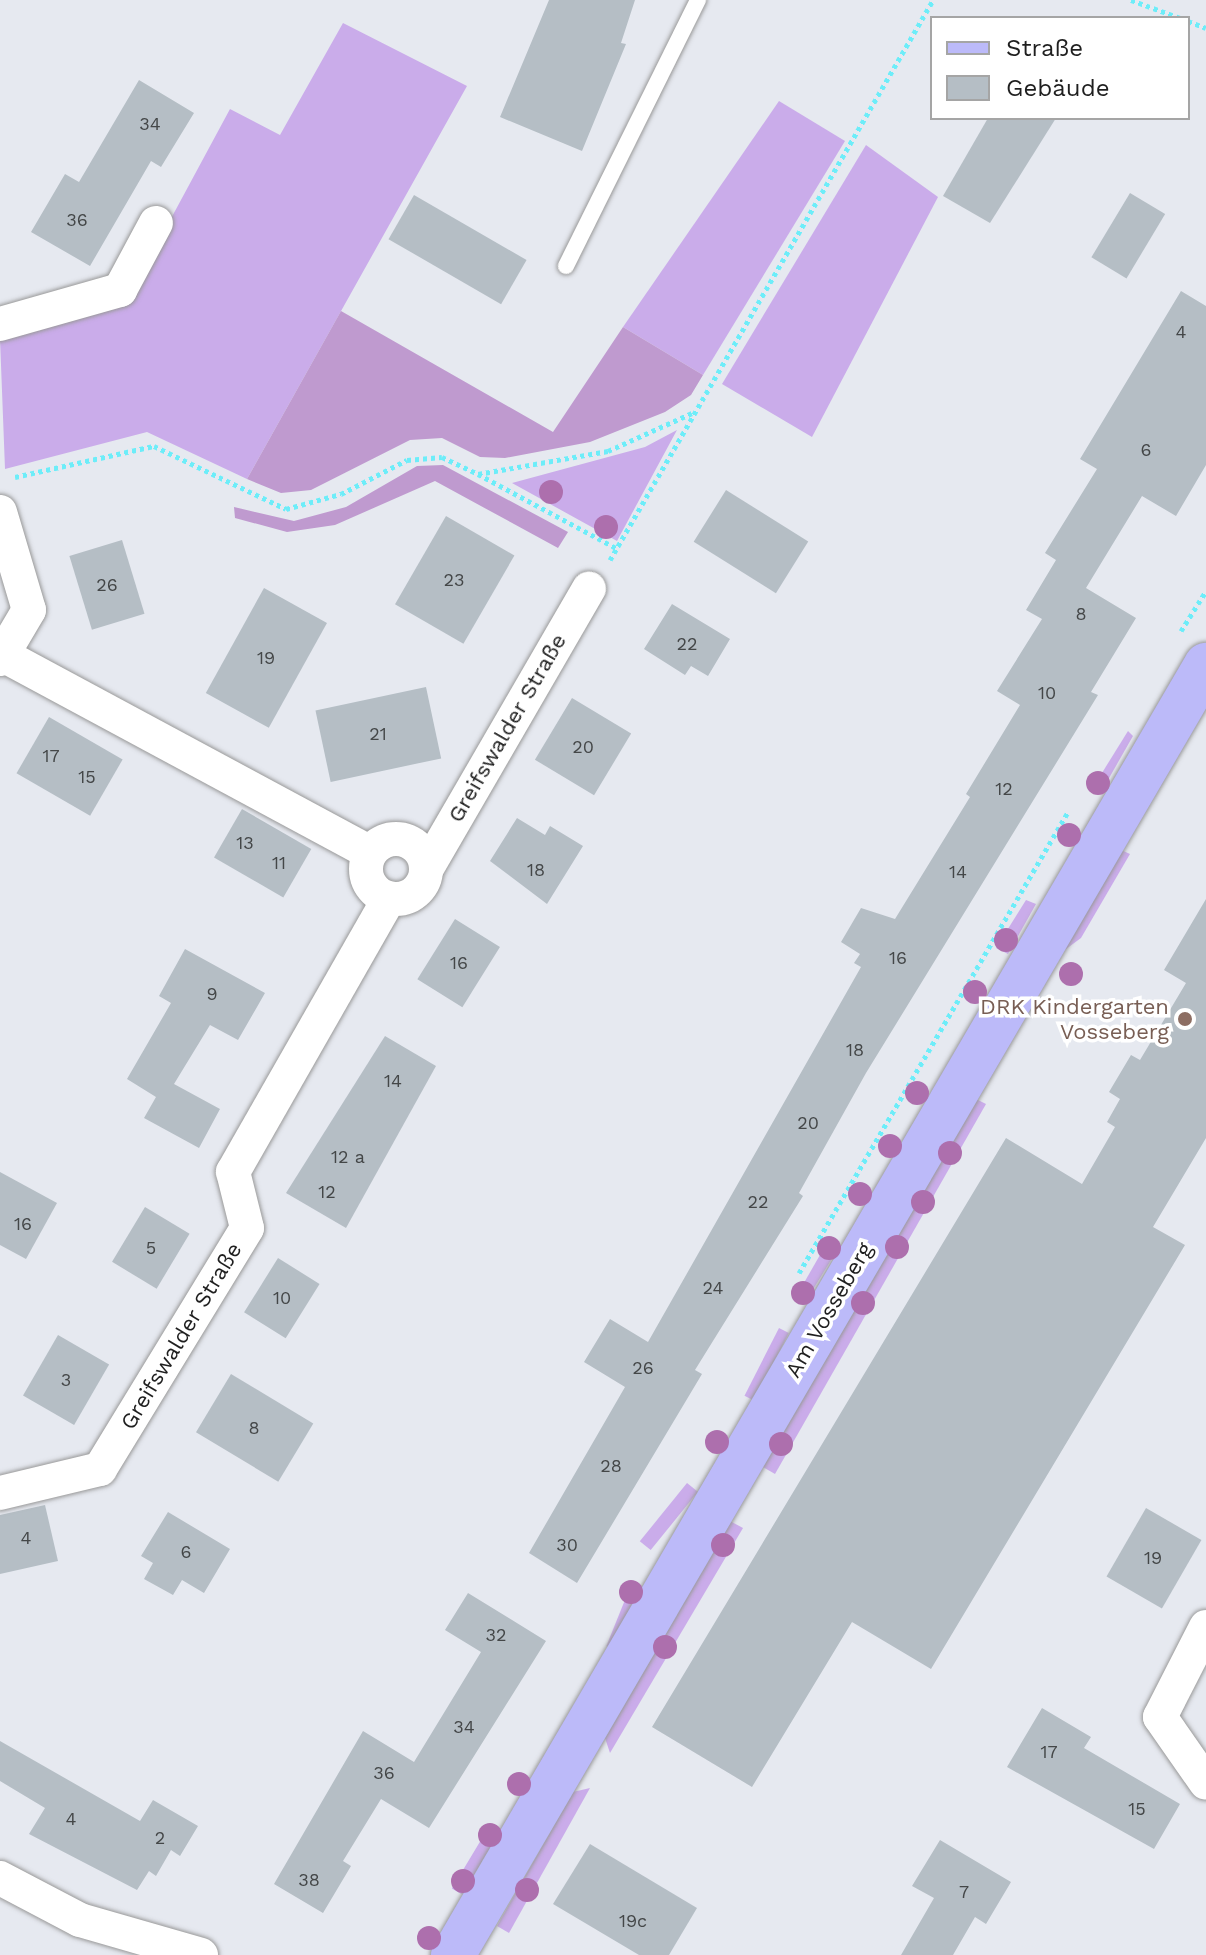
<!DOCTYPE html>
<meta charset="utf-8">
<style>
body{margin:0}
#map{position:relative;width:1206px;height:1955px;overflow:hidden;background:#e6e9f0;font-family:"Work Sans",sans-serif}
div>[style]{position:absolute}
.grass>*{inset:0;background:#caacea;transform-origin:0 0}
.forest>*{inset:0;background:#bf9acf}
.building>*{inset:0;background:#b5bec5;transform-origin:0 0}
.path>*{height:5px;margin-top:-2.5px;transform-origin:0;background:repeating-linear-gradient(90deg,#6dedf9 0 4px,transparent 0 8px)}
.roads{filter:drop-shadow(0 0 2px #999) drop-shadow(0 0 2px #999)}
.lane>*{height:16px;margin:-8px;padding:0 8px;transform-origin:8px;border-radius:8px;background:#fff}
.street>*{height:34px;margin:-17px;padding:0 17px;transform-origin:17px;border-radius:17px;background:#fff}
.street>.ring{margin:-17px;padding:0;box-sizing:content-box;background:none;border:34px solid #fff;border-radius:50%}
.secondary>*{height:44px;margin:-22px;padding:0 22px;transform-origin:22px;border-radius:22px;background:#bcbaf9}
.trees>*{width:24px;height:24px;margin:-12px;border-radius:50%;background:#ad6fad}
.dots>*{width:22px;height:22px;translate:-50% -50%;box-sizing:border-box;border:4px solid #fff;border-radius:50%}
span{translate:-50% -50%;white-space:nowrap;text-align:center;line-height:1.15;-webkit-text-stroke:7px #fff;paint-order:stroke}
.number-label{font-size:18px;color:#444748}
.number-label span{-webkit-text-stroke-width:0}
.street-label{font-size:22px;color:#1f1f1f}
.education-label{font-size:22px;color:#785e54}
.right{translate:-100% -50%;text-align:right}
.legend{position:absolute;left:930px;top:16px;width:260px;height:104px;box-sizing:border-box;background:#fff;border:2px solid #a5a5a5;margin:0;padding:10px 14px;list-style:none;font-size:24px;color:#1f1f1f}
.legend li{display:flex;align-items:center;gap:16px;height:40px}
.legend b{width:40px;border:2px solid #a5a5a5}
</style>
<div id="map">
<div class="grass">
<i style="clip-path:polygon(343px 23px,467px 86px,247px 479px,147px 432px,5px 469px,0 339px,126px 302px,230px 109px,280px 135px)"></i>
<i style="clip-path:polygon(779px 101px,845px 141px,703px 375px,623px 327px)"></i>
<i style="clip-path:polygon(866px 145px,938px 197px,812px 437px,722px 384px)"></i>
<i style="clip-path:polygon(677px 430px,617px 541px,512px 483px,645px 447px)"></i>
<i style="clip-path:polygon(1128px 731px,1133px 736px,1100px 794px,1092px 789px)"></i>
<i style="clip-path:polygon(1119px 849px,1130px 854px,1081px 938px,1058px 955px)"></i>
<i style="clip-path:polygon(1026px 900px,1036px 904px,1008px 954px,996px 948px)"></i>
<i style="clip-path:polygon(974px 1098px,986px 1104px,775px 1474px,761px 1466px)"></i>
<i style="clip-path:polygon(828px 1241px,839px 1247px,806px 1301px,797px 1295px)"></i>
<i style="left:779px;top:1328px;width:11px;height:76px;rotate:27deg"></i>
<i style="left:687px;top:1483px;width:14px;height:75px;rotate:39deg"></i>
<i style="clip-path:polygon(730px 1521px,743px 1528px,610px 1753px,605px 1738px)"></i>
<i style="left:631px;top:1585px;width:11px;height:66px;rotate:22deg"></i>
<i style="clip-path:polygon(590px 1788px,509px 1933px,497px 1926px,573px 1792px)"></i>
<i style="left:490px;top:1825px;width:12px;height:74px;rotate:31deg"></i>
</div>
<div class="forest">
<i style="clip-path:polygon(341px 311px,553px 432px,623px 327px,703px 375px,691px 395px,665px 412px,590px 442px,505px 458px,480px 457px,442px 438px,410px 440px,311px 490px,281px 493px,247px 479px)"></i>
<i style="clip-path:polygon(443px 465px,568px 532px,558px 548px,435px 481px,335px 525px,287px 532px,235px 518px,234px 507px,294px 521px,346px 507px,417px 466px)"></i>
</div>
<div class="building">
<i style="clip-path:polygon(549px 0,635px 0,621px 43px,626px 44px,582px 151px,500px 117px)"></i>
<i style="clip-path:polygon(139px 80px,194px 113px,161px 167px,151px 161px,90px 266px,31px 232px,65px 174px,79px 182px)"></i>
<i style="clip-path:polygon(988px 118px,1056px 118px,990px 223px,943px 196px)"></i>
<i style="left:1130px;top:193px;width:41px;height:75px;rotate:31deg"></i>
<i style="left:414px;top:195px;width:130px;height:51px;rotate:30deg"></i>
<i style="clip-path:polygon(1181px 291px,1206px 306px,1206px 465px,1176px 516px,1142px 496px,1086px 588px,1136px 618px,1091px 692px,1098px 695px,866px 1073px,799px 1193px,803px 1196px,695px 1370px,702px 1374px,577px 1583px,529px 1553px,625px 1387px,584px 1362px,610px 1319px,648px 1342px,861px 967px,854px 963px,860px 954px,841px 942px,861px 908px,895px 919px,970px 797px,966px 794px,1020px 705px,997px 691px,1042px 619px,1026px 610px,1056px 560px,1045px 553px,1097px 469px,1080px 459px)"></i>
<i style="left:726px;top:490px;width:97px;height:61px;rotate:32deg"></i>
<i style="left:446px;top:516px;width:79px;height:102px;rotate:30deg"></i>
<i style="left:122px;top:540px;width:77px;height:55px;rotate:73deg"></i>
<i style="left:264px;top:588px;width:72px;height:120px;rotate:29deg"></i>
<i style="clip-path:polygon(672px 604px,730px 639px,708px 676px,691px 666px,685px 675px,644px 649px)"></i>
<i style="left:426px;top:687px;width:73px;height:113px;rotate:78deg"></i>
<i style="left:572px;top:698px;width:69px;height:72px;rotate:31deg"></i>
<i style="left:49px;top:717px;width:85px;height:65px;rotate:30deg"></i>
<i style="left:242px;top:809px;width:80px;height:56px;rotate:30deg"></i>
<i style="clip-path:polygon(517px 818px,545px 835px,550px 826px,583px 846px,547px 904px,490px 861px)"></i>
<i style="clip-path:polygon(1206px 899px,1206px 1138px,1153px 1227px,1185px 1245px,931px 1669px,852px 1622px,752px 1787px,652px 1727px,1006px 1138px,1082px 1184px,1115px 1127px,1107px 1122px,1120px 1099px,1109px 1092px,1131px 1055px,1140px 1060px,1186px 983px,1164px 970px)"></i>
<i style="left:455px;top:919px;width:53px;height:71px;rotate:32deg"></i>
<i style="clip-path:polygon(185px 949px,265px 993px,238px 1040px,210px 1025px,174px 1084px,220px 1109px,199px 1148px,144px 1118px,156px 1097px,127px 1079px,171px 1003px,159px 996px)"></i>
<i style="clip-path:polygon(385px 1036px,436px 1066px,346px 1228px,286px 1193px)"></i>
<i style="clip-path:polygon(0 1172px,57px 1203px,26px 1259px,0 1245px)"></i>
<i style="left:145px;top:1207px;width:52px;height:64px;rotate:31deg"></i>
<i style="left:278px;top:1258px;width:49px;height:64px;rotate:32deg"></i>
<i style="left:58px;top:1335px;width:59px;height:70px;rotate:30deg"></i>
<i style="left:231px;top:1374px;width:96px;height:68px;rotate:31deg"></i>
<i style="clip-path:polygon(45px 1505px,58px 1561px,0 1574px,0 1515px)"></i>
<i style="left:1146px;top:1508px;width:64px;height:79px;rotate:30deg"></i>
<i style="clip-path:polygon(168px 1512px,230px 1549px,204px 1593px,182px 1580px,173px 1595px,144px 1579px,153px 1563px,141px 1556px)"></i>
<i style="clip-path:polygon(468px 1593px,546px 1641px,429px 1828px,381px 1799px,343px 1861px,351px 1866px,323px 1913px,274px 1884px,363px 1731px,414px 1762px,481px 1652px,445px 1630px)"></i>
<i style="clip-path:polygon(1042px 1708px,1091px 1737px,1084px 1748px,1180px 1804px,1154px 1849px,1007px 1767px)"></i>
<i style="clip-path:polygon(0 1741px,140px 1821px,153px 1800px,198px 1826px,180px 1856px,171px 1850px,156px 1876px,149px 1871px,137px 1890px,29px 1834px,45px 1808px,0 1781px)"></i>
<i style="clip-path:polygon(940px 1840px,1011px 1882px,986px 1924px,975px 1917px,953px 1955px,901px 1955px,934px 1898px,912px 1886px)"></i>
<i style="clip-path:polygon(590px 1844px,697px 1908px,669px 1955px,639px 1955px,553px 1904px)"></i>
</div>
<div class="path">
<i style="left:1131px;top:0;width:52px;rotate:20.2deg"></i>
<i style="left:1188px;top:21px;width:19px;rotate:21deg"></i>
<i style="left:478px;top:474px;width:159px;rotate:28.2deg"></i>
<i style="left:15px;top:477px;width:142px;rotate:-12.6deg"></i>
<i style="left:154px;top:446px;width:146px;rotate:25.5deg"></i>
<i style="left:286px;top:509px;width:57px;rotate:-15.3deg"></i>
<i style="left:341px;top:494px;width:74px;rotate:-27.3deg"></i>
<i style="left:407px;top:460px;width:35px;rotate:-5deg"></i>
<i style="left:442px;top:457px;width:40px;rotate:25deg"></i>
<i style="left:478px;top:474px;width:132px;rotate:-10deg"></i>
<i style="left:608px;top:451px;width:92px;rotate:-24.3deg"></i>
<i style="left:610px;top:560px;width:646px;rotate:-60.02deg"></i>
<i style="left:1181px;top:631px;width:47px;rotate:-58deg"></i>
<i style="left:799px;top:1273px;width:534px;rotate:-59.74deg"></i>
</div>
<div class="roads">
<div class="lane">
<i style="left:566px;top:266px;width:297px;rotate:-63.6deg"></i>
</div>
<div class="street">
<i style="left:0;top:324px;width:125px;rotate:-15.8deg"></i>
<i style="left:120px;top:290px;width:76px;rotate:-61.8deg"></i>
<i style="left:0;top:512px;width:102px;rotate:73.5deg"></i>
<i style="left:29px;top:610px;width:57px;rotate:120.6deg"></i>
<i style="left:3px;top:655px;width:417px;rotate:28.3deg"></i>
<i class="ring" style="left:366px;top:839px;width:26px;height:26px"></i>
<i style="left:427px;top:868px;width:323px;rotate:-59.9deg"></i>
<i style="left:0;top:1493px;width:103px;rotate:-13.5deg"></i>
<i style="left:100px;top:1469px;width:282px;rotate:-58.6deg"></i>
<i style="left:247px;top:1228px;width:58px;rotate:-104deg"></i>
<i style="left:233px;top:1172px;width:315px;rotate:-60.3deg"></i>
<i style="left:1206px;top:1627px;width:101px;rotate:117.1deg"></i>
<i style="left:1160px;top:1717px;width:80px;rotate:55.1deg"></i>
<i style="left:0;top:1878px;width:90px;rotate:27.7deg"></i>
<i style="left:80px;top:1920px;width:126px;rotate:16.1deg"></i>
</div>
<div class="secondary">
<i style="left:453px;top:1955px;width:1494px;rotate:-59.73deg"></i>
</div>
</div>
<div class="trees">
<i style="left:551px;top:492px"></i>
<i style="left:606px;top:527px"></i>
<i style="left:1098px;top:783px"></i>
<i style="left:1069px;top:835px"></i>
<i style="left:1006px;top:940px"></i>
<i style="left:1071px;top:974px"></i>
<i style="left:975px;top:992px"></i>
<i style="left:917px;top:1093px"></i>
<i style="left:890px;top:1146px"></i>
<i style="left:950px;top:1153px"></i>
<i style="left:860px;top:1194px"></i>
<i style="left:923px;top:1202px"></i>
<i style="left:897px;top:1247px"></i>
<i style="left:829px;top:1248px"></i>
<i style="left:803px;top:1293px"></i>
<i style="left:863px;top:1303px"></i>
<i style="left:717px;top:1442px"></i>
<i style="left:781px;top:1444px"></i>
<i style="left:723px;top:1545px"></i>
<i style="left:631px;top:1592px"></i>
<i style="left:665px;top:1647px"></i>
<i style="left:519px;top:1784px"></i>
<i style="left:490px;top:1835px"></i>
<i style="left:463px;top:1881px"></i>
<i style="left:527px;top:1890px"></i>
<i style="left:429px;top:1938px"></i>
</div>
<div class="dots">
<i style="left:1185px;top:1019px;background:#8d6e63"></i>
</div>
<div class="number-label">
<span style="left:150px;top:124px">34</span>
<span style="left:77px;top:220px">36</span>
<span style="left:1181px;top:332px">4</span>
<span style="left:1146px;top:450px">6</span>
<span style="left:454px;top:580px">23</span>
<span style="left:107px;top:585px">26</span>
<span style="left:1081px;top:614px">8</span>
<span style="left:687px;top:644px">22</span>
<span style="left:266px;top:658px">19</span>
<span style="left:1047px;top:693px">10</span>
<span style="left:378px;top:734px">21</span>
<span style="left:583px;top:747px">20</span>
<span style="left:51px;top:756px">17</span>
<span style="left:87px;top:777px">15</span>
<span style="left:1004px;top:789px">12</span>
<span style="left:245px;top:843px">13</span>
<span style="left:279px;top:863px">11</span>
<span style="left:536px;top:870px">18</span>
<span style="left:958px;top:872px">14</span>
<span style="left:898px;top:958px">16</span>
<span style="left:459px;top:963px">16</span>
<span style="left:212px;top:994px">9</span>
<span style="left:855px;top:1050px">18</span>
<span style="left:393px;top:1081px">14</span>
<span style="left:808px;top:1123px">20</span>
<span style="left:348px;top:1157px">12 a</span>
<span style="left:327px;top:1192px">12</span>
<span style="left:758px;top:1202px">22</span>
<span style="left:23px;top:1224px">16</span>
<span style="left:151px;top:1248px">5</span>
<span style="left:713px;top:1288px">24</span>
<span style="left:282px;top:1298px">10</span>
<span style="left:643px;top:1368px">26</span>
<span style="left:66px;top:1380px">3</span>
<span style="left:254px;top:1428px">8</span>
<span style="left:611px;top:1466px">28</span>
<span style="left:26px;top:1538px">4</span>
<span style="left:567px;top:1545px">30</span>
<span style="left:186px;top:1552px">6</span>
<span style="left:1153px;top:1558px">19</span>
<span style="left:496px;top:1635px">32</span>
<span style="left:464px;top:1727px">34</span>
<span style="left:1049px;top:1752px">17</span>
<span style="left:384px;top:1773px">36</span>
<span style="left:1137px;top:1809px">15</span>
<span style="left:71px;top:1819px">4</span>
<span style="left:160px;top:1838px">2</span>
<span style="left:309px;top:1880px">38</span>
<span style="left:964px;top:1892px">7</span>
<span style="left:633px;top:1921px">19c</span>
</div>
<div class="street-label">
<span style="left:507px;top:728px;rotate:-60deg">Greifswalder Straße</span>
<span style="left:829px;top:1310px;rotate:-60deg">Am Vosseberg</span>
<span style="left:181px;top:1336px;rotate:-59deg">Greifswalder Straße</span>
</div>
<div class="education-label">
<span class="right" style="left:1169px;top:1019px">DRK Kindergarten<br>Vosseberg</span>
</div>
<ul class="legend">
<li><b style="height:10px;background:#bcbaf9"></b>Straße</li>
<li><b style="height:22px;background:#b5bec5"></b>Gebäude</li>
</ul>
</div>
